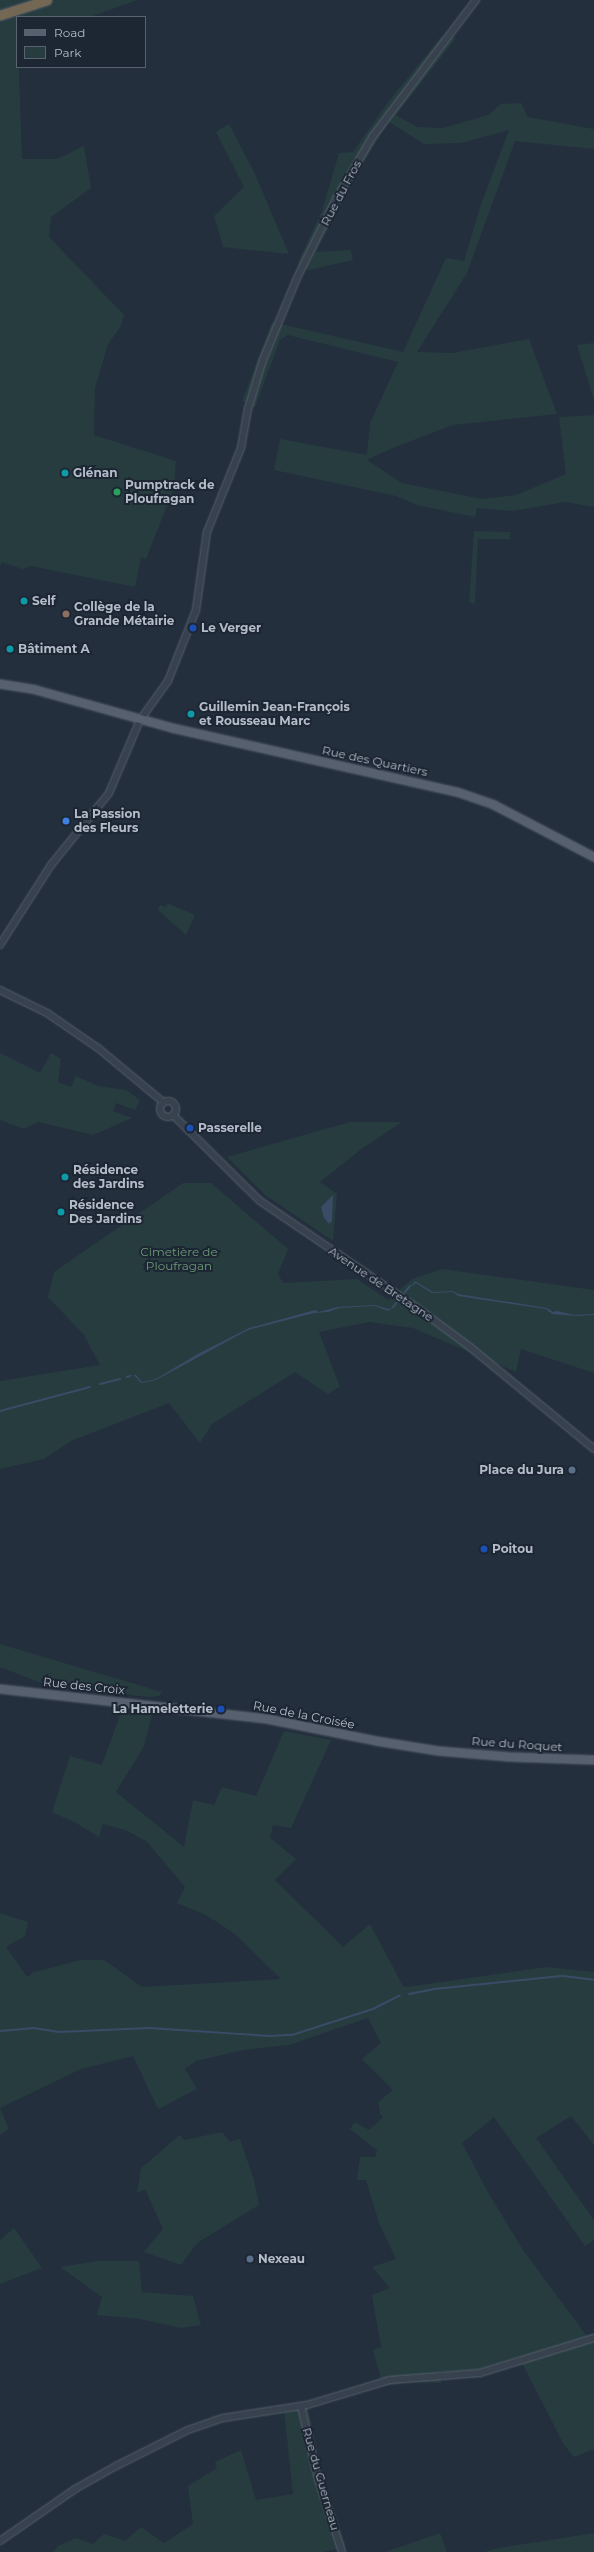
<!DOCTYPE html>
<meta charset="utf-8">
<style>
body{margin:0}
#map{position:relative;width:594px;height:2552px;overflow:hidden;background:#242f3e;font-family:Montserrat,sans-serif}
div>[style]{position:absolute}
.green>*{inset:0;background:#263c3f}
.water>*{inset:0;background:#394c67}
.stream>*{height:2px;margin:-1px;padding:0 1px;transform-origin:1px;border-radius:1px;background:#394c67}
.roads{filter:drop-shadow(0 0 1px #565f6c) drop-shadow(0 0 1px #565f6c)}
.minor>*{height:6px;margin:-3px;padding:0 3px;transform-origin:3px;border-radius:3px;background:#38414e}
.minor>.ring{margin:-3px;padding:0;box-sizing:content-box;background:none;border:6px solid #38414e;border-radius:50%}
.major>*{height:8px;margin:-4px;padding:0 4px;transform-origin:4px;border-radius:4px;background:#56606e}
.highway>*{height:9px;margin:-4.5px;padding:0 4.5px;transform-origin:4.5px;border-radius:4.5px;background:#746855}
.dots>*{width:11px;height:11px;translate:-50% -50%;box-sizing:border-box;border:2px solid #1d2633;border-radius:50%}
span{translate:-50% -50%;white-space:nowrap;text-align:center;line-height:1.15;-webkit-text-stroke:4px #1d2633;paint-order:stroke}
.street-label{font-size:12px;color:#b4bcc9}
.poi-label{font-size:12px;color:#b4bcc9;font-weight:700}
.left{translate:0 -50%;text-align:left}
.right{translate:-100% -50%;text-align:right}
.park-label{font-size:12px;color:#6b9a76}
.legend{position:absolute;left:16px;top:16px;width:130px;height:52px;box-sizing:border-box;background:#1d2633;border:1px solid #59626f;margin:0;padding:5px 7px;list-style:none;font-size:12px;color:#b4bcc9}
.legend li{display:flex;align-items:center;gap:8px;height:20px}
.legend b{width:20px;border:1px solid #59626f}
</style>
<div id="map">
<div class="green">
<i style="clip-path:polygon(0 0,137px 0,90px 17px,17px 17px,22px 159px,57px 159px,84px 146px,91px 188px,51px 217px,49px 237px,124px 315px,121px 326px,108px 344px,95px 388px,94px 435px,176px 461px,174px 488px,146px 559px,141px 557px,135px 587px,31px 566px,22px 569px,2px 562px,0 566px)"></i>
<i style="clip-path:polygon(442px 36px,456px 38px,396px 115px,417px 127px,443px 128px,488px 115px,501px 104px,521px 103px,528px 117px,594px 129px,594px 149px,515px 141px,467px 273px,417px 352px,452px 353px,529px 339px,557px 414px,453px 425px,390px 449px,367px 460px,402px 483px,482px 499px,516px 495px,566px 474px,559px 417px,594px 415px,594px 507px,565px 502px,513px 511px,477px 508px,475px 517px,417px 505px,396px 496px,274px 470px,280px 439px,367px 455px,370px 423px,398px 362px,288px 335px,280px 340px,255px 407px,242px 401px,272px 322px,403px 352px,446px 258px,464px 261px,480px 207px,509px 130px,461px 143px,424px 144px,389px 122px,361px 166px,316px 252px,351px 250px,353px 260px,309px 270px,297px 265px,322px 211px,339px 153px,353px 152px,388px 102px)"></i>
<i style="clip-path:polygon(229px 124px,254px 172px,289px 254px,223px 247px,214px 216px,244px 187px,216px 132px)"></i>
<i style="clip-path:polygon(594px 343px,594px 400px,577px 345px)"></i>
<i style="clip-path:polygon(474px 531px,510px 532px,510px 539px,478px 539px,475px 604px,469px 602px)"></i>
<i style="clip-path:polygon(167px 903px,195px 915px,186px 935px,158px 910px,160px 905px,166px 907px)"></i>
<i style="clip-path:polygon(0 1053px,40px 1073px,51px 1053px,61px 1059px,58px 1082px,71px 1087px,76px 1076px,98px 1086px,126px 1090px,140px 1100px,135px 1110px,116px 1103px,113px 1111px,132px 1118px,93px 1135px,38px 1122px,24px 1129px,0 1120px)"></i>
<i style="clip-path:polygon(350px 1122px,402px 1122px,360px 1150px,320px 1182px,337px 1194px,333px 1241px,265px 1195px,227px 1157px)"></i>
<i style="clip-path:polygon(183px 1183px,211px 1183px,288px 1249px,278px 1274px,283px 1283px,357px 1279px,388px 1300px,412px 1279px,442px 1269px,594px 1290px,594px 1373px,521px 1349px,516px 1372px,413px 1328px,369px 1322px,319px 1332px,340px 1387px,328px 1394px,295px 1372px,212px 1424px,200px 1443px,169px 1403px,71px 1441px,44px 1459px,0 1469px,0 1381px,100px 1365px,84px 1335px,48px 1297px,54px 1272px)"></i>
<i style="clip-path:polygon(0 1644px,162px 1692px,159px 1696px,148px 1697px,49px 1686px,0 1667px)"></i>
<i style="clip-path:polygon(121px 1712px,152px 1715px,144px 1746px,116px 1792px,184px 1847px,193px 1800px,214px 1805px,222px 1787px,256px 1796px,284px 1731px,331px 1740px,291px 1828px,273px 1825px,270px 1838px,296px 1859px,275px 1880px,343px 1947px,370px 1924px,403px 1986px,407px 1987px,546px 1967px,594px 1972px,594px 2145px,571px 2116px,536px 2138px,594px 2220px,594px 2240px,585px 2246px,494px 2117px,462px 2143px,489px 2194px,523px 2250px,586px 2335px,594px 2333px,594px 2449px,574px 2457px,564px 2445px,519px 2357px,478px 2370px,437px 2372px,442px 2383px,411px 2382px,383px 2386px,373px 2350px,381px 2347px,372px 2295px,390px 2288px,372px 2267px,396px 2259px,379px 2223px,366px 2180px,357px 2180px,360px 2157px,375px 2157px,377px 2150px,350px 2129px,355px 2122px,369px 2130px,383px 2117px,380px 2114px,378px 2102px,393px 2090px,362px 2059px,381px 2043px,368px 2018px,289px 2045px,243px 2050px,196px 2061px,185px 2069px,197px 2089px,158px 2109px,133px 2056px,81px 2069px,0 2108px,9px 2129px,0 2135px,0 1913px,28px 1922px,25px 1936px,6px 1947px,27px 1977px,34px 1972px,81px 1960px,104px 1960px,142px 1987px,281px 1979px,235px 1934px,206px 1915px,177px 1903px,185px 1887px,146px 1841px,125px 1830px,103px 1824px,99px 1837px,76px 1823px,52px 1812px,70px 1756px,102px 1765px)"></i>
<i style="clip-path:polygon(222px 2132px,230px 2142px,240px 2139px,254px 2180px,259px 2205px,197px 2243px,181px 2265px,144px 2252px,163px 2229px,145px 2189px,137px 2193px,141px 2168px,180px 2135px,184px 2140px)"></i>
<i style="clip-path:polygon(14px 2228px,42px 2268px,0 2284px,0 2240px)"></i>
<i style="clip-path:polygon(98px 2261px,139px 2261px,142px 2292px,193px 2296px,201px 2325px,181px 2328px,140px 2319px,97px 2315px,102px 2297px,60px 2267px)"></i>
<i style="clip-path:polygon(308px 2407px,319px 2462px,346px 2547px,323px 2552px,53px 2552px,58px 2546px,76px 2538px,93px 2544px,104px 2534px,125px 2541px,141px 2527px,164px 2543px,193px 2524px,188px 2486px,217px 2468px,215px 2462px,241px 2450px,256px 2500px,293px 2494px,284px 2410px)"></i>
<i style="clip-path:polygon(440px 2533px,447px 2552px,385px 2552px)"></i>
<i style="clip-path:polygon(594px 2533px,594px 2552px,484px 2552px,499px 2548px)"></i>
</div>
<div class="water">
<i style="clip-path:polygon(333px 1195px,332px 1221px,329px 1224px,324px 1218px,321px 1207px)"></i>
<i style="clip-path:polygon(415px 1281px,433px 1292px,453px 1291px,458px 1294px,547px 1308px,553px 1312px,557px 1311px,574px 1315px,594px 1314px,594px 1315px,576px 1316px,552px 1314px,546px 1309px,458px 1296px,453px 1292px,432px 1293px,416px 1283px,411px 1287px)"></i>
<i style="clip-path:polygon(375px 1305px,388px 1309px,393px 1307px,388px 1311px,375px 1306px,339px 1308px,328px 1312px,314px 1313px,248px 1330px,156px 1380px,142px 1383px,140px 1382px,134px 1375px,130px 1376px,130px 1375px,136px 1375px,142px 1382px,156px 1379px,196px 1355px,249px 1328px,315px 1310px,319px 1312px,337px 1307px)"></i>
</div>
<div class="stream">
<i style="left:405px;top:1292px;width:8px;rotate:-50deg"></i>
<i style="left:393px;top:1307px;width:8px;rotate:-50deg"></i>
<i style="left:127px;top:1377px;width:3px;rotate:-18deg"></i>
<i style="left:100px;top:1384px;width:21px;rotate:-14deg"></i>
<i style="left:0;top:1411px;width:93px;rotate:-14.9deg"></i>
<i style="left:409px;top:1994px;width:25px;rotate:-11deg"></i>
<i style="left:434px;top:1989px;width:130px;rotate:-5.8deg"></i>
<i style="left:563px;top:1976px;width:31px;rotate:7deg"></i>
<i style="left:0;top:2031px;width:34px;rotate:-5deg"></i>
<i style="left:34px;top:2028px;width:25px;rotate:9deg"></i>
<i style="left:59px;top:2032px;width:90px;rotate:-2.5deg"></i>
<i style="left:149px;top:2028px;width:121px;rotate:3.8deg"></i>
<i style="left:270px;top:2036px;width:22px;rotate:-3deg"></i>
<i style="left:292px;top:2035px;width:85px;rotate:-17.8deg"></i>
<i style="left:373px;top:2009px;width:30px;rotate:-27deg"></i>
</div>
<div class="roads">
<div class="minor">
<i style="left:0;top:945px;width:95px;rotate:-57.5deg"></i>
<i style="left:51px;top:865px;width:92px;rotate:-51.1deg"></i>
<i style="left:109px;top:793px;width:79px;rotate:-67deg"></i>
<i style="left:140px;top:720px;width:48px;rotate:-54.3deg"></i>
<i style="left:168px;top:681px;width:76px;rotate:-68.5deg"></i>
<i style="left:196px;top:610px;width:79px;rotate:-82deg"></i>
<i style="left:207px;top:532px;width:91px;rotate:-68deg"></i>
<i style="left:241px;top:448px;width:40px;rotate:-80deg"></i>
<i style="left:248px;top:409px;width:51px;rotate:-73deg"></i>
<i style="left:263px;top:360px;width:89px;rotate:-67.5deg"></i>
<i style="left:297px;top:278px;width:90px;rotate:-63.7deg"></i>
<i style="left:337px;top:197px;width:71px;rotate:-59.5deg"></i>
<i style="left:373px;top:136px;width:171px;rotate:-52.9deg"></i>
<i style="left:0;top:990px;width:52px;rotate:26.1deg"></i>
<i style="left:47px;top:1013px;width:62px;rotate:34.5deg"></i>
<i style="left:98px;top:1048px;width:85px;rotate:39.7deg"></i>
<i class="ring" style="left:160px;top:1101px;width:10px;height:10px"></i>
<i style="left:173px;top:1115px;width:122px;rotate:44.7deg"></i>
<i style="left:260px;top:1201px;width:189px;rotate:34.2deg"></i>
<i style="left:416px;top:1307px;width:67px;rotate:36.5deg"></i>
<i style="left:470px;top:1347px;width:161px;rotate:39.4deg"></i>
<i style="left:301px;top:2406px;width:75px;rotate:76.9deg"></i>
<i style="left:318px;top:2479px;width:77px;rotate:71.8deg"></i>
<i style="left:0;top:2541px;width:91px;rotate:-34.7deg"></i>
<i style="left:75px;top:2489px;width:47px;rotate:-29.3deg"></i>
<i style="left:116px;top:2466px;width:80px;rotate:-26.6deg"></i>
<i style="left:188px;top:2430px;width:37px;rotate:-19deg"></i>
<i style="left:223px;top:2418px;width:85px;rotate:-8.8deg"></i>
<i style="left:307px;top:2405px;width:87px;rotate:-16.8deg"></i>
<i style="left:390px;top:2380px;width:90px;rotate:-4.4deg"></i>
<i style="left:480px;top:2373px;width:119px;rotate:-17.1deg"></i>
</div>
<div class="major">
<i style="left:0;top:684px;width:36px;rotate:9deg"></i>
<i style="left:36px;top:690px;width:141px;rotate:15.6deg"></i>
<i style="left:172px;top:728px;width:292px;rotate:12.7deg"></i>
<i style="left:457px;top:792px;width:39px;rotate:19deg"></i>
<i style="left:494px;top:805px;width:113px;rotate:27.5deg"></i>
<i style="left:0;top:1689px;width:269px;rotate:6.4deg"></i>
<i style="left:267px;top:1719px;width:111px;rotate:11.4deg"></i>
<i style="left:376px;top:1741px;width:63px;rotate:9.2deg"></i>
<i style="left:438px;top:1751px;width:71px;rotate:4.8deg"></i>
<i style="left:509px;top:1757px;width:85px;rotate:2deg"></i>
</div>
<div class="highway">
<i style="left:0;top:15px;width:49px;rotate:-17.7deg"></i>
</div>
</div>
<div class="dots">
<i style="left:65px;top:473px;background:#0f9aa8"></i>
<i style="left:117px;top:492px;background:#2e9e5b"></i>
<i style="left:24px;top:601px;background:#0f9aa8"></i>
<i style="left:66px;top:614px;background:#8d6e63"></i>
<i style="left:193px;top:628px;background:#1a4fb4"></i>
<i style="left:10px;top:649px;background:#0f9aa8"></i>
<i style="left:191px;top:714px;background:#0f9aa8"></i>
<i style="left:66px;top:821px;background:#3f7fe0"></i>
<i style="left:190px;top:1128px;background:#1a4fb4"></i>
<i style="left:65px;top:1177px;background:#0f9aa8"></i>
<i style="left:61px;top:1212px;background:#0f9aa8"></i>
<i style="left:572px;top:1470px;background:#5c6f8a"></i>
<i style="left:484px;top:1549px;background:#1a4fb4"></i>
<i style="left:221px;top:1709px;background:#1a4fb4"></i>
<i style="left:250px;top:2259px;background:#5c6f8a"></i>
</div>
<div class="street-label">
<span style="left:341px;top:193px;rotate:-62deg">Rue du Fros</span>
<span style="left:375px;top:761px;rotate:12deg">Rue des Quartiers</span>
<span style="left:381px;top:1284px;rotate:34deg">Avenue de Bretagne</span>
<span style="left:84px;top:1686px;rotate:6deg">Rue des Croix</span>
<span style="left:304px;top:1715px;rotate:11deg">Rue de la Croisée</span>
<span style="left:517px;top:1744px;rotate:4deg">Rue du Roquet</span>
<span style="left:321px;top:2479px;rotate:74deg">Rue du Guerneau</span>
</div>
<div class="poi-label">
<span class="left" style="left:73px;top:473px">Glénan</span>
<span class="left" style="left:125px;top:492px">Pumptrack de<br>Ploufragan</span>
<span class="left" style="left:32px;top:601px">Self</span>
<span class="left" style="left:74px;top:614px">Collège de la<br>Grande Métairie</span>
<span class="left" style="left:201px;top:628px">Le Verger</span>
<span class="left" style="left:18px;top:649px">Bâtiment A</span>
<span class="left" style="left:199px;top:714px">Guillemin Jean-François<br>et Rousseau Marc</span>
<span class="left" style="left:74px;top:821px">La Passion<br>des Fleurs</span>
<span class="left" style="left:198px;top:1128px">Passerelle</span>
<span class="left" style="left:73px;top:1177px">Résidence<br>des Jardins</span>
<span class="left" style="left:69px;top:1212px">Résidence<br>Des Jardins</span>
<span class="right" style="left:564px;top:1470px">Place du Jura</span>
<span class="left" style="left:492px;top:1549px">Poitou</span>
<span class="right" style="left:213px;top:1709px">La Hameletterie</span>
<span class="left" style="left:258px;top:2259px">Nexeau</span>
</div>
<div class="park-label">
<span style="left:179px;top:1259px">Cimetière de<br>Ploufragan</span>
</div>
<ul class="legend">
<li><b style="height:5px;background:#56606e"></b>Road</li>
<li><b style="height:11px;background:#263c3f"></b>Park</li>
</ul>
</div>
